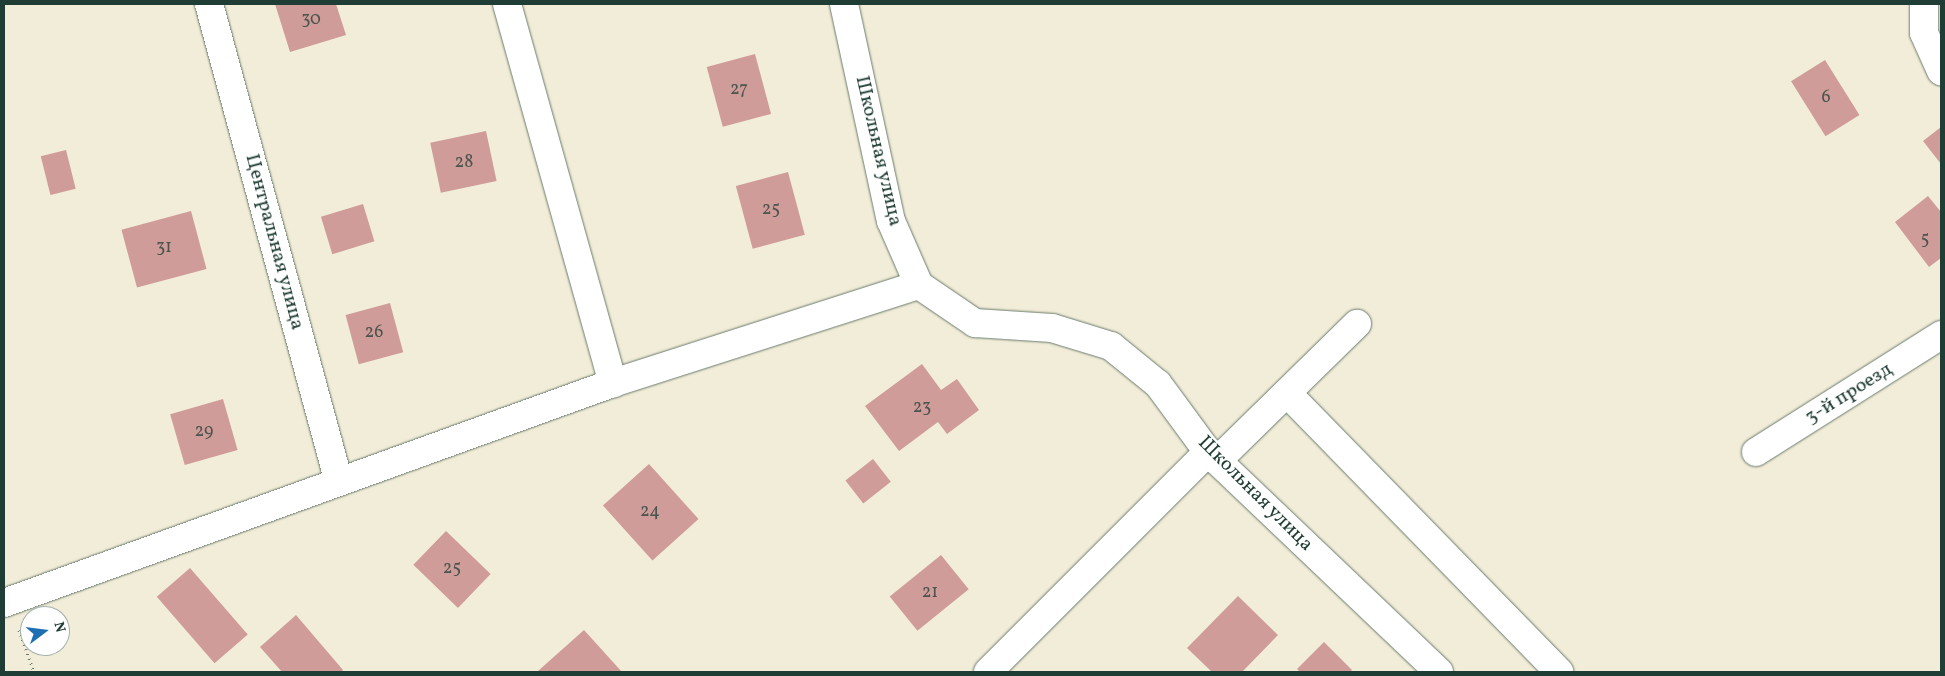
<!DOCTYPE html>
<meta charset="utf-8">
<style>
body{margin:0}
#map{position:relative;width:1945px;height:676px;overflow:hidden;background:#f2edd8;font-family:Vollkorn,serif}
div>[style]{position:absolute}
.building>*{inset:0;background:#d09c99;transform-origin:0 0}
.path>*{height:3px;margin-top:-1.5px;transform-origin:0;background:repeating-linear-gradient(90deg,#697b6d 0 1px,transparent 0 5px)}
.roads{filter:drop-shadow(0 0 1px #697b6d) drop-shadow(0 0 1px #697b6d)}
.minor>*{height:28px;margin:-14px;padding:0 14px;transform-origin:14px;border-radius:14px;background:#fff}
span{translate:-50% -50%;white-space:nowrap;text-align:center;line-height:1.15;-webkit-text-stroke:4.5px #fff;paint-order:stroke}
.number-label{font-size:18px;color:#4b554d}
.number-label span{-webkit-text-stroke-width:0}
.street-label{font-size:20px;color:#1f3d34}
.frame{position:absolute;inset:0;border:5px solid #1f3d34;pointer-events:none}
.north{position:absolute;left:20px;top:606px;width:50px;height:50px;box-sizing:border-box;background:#fff;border:1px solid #a5b1ae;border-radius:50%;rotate:75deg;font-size:14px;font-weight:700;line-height:20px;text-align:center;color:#1f3d34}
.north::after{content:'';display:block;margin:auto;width:18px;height:22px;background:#1f6fb2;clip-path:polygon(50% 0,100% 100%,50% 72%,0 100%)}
</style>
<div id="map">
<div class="building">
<i style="clip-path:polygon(275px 4px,336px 4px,346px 35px,290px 52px)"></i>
<i style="left:755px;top:54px;width:62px;height:50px;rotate:75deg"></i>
<i style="left:1825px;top:60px;width:65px;height:40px;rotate:58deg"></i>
<i style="clip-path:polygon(1941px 127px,1941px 164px,1923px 141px)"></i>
<i style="left:486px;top:131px;width:51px;height:57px;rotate:78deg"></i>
<i style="left:66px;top:150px;width:40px;height:26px;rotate:76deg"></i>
<i style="left:788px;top:172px;width:65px;height:54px;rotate:75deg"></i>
<i style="clip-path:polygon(1928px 196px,1941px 212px,1941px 258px,1929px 267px,1895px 222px)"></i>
<i style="left:363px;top:204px;width:39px;height:44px;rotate:73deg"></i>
<i style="left:191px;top:211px;width:60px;height:72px;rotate:75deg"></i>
<i style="left:390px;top:303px;width:51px;height:46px;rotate:75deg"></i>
<i style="clip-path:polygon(922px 364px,941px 390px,957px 379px,979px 410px,947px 434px,938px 422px,899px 451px,865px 406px)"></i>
<i style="left:223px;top:399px;width:53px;height:55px;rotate:74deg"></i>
<i style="left:873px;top:459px;width:29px;height:35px;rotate:52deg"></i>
<i style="left:649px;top:464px;width:74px;height:62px;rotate:48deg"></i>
<i style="left:446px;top:531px;width:62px;height:47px;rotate:44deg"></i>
<i style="left:941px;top:555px;width:44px;height:66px;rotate:51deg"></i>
<i style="left:190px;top:568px;width:88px;height:44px;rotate:49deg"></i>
<i style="clip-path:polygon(1238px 596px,1278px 635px,1242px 672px,1212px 672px,1187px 648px)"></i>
<i style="clip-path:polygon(296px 615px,343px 670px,341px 672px,282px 672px,260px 647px)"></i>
<i style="clip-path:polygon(584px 630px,622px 672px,539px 672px,538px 671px)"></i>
<i style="clip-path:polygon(1324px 642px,1352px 670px,1350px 672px,1300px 672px,1297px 669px)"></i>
</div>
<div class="path">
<i style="left:19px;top:630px;width:45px;rotate:70.3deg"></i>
</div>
<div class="roads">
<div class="minor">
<i style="left:209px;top:4px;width:494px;rotate:74.8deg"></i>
<i style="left:507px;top:4px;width:394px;rotate:74.4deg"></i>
<i style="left:613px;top:383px;width:321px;rotate:-17.8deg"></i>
<i style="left:844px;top:4px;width:222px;rotate:77.8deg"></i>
<i style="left:891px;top:221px;width:70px;rotate:66.4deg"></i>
<i style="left:919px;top:285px;width:68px;rotate:34.2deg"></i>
<i style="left:975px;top:323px;width:77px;rotate:3.7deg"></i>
<i style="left:1052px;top:328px;width:62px;rotate:17deg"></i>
<i style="left:1111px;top:346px;width:60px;rotate:39deg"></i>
<i style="left:1158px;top:384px;width:84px;rotate:53.7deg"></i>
<i style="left:1208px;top:452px;width:319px;rotate:43.6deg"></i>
<i style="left:1924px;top:4px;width:29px;rotate:90deg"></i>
<i style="left:1924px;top:33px;width:42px;rotate:65.9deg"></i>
<i style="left:1287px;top:393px;width:390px;rotate:45.7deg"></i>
<i style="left:1756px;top:452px;width:219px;rotate:-32.3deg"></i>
<i style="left:1217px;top:461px;width:196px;rotate:-44.4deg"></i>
<i style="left:4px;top:603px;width:648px;rotate:-19.86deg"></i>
<i style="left:988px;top:672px;width:311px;rotate:-45deg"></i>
</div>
</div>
<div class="number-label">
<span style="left:311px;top:20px">30</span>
<span style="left:739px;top:90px">27</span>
<span style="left:1826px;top:98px">6</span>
<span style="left:464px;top:163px">28</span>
<span style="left:771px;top:210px">25</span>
<span style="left:1925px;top:240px">5</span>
<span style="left:164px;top:248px">31</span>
<span style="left:374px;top:333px">26</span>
<span style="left:922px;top:408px">23</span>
<span style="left:204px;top:432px">29</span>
<span style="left:650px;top:512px">24</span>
<span style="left:452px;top:569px">25</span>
<span style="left:930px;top:593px">21</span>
</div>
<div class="street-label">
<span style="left:878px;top:151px;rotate:77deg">Школьная улица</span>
<span style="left:274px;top:242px;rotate:75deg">Центральная улица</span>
<span style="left:1849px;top:394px;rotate:-32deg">3-й проезд</span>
<span style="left:1255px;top:494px;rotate:45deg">Школьная улица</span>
</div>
<div class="frame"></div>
<div class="north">N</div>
</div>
